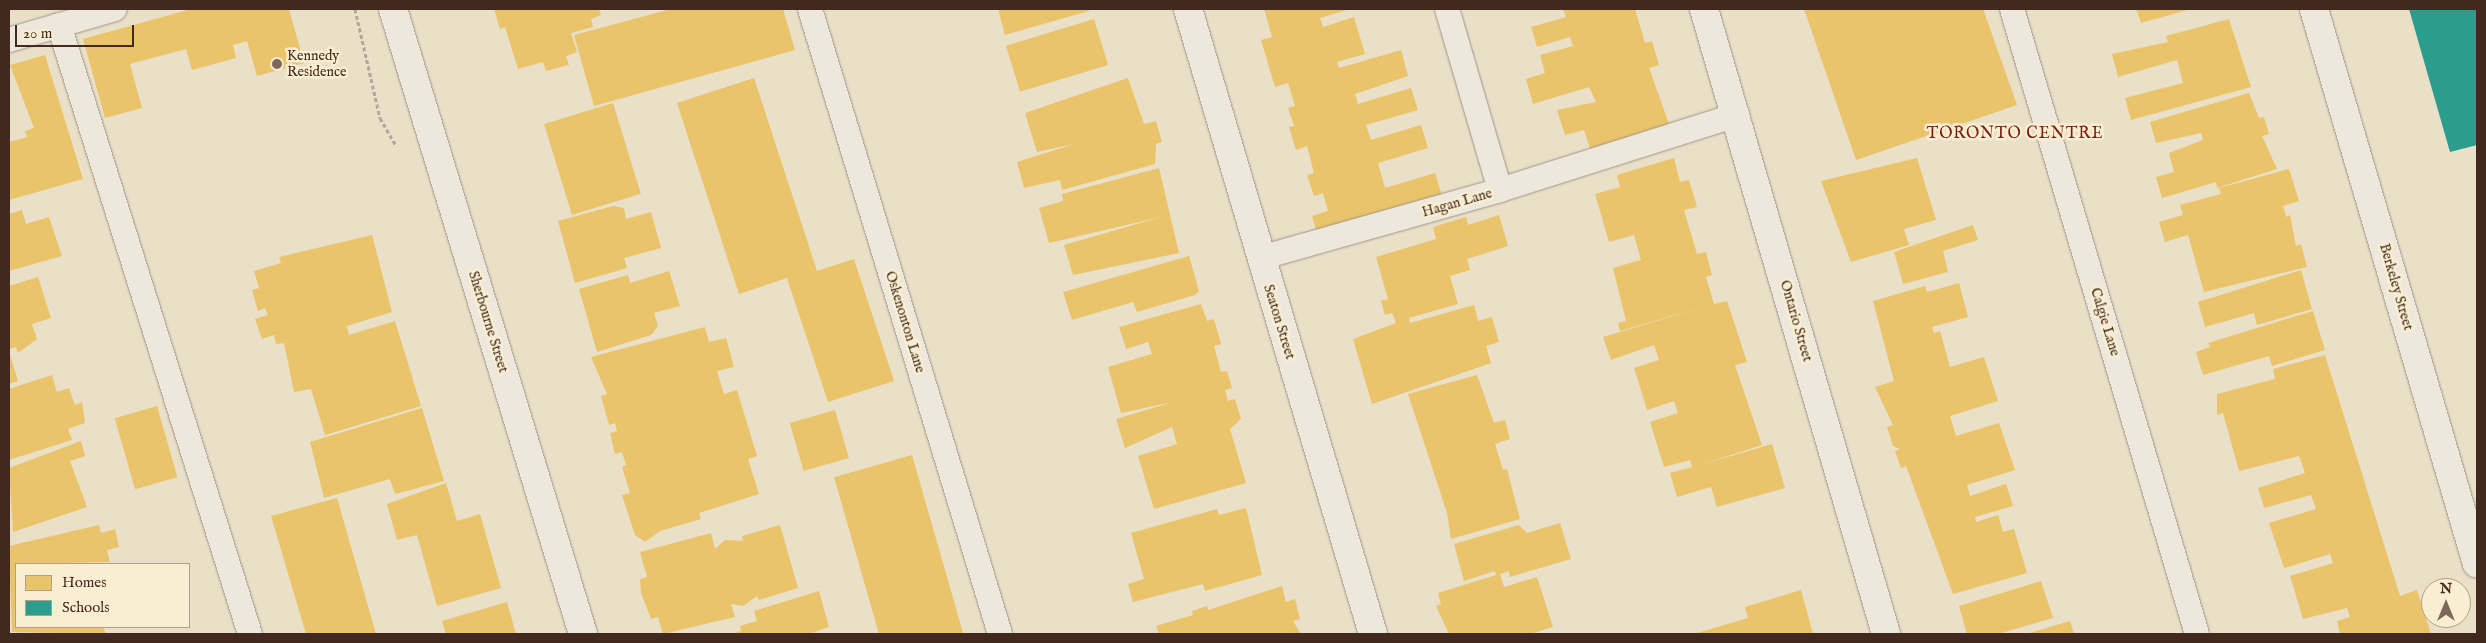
<!DOCTYPE html>
<style>
body{margin:0}
#map{position:relative;width:2486px;height:643px;overflow:hidden;background:#eadfc7;font-family:"IM FELL English",serif}
div>[style]{position:absolute}
.homes>*{inset:0;background:#e9c46a;transform-origin:0 0}
.schools>*{inset:0;background:#2a9d8f}
.path>*{height:3px;margin-top:-1.5px;transform-origin:0;background:repeating-linear-gradient(90deg,#aea89d 0 4px,transparent 0 6.5px)}
.roads{filter:drop-shadow(0 0 1px #9f9688) drop-shadow(0 0 1px #9f9688)}
.service>*{height:24px;margin:-12px;padding:0 12px;transform-origin:12px;border-radius:12px;background:#ede8db}
.minor>*{height:28px;margin:-14px;padding:0 14px;transform-origin:14px;border-radius:14px;background:#ede8db}
.tertiary>*{height:28px;margin:-14px;padding:0 14px;transform-origin:14px;border-radius:14px;background:#ede8db}
.dots>*{width:14px;height:14px;translate:-50% -50%;box-sizing:border-box;border:2px solid #faeed2;border-radius:50%}
span{translate:-50% -50%;white-space:nowrap;text-align:center;line-height:1.15;-webkit-text-stroke:5px #faeed2;paint-order:stroke}
.poi-label{font-size:14px;color:#42291f}
.left{translate:0 -50%;text-align:left}
.street-label{font-size:14px;color:#42291f}
.quarter-label{font-size:16px;color:#7a1f14;letter-spacing:1px}
.frame{position:absolute;inset:0;border:10px solid #42291f;pointer-events:none}
.legend{position:absolute;left:15px;top:563px;width:175px;height:65px;box-sizing:border-box;background:#faeed2;border:1px solid #b09f8a;margin:0;padding:6px 9px;list-style:none;font-size:15px;color:#42291f}
.legend li{display:flex;align-items:center;gap:10px;height:25px}
.legend b{width:25px;border:1px solid #b09f8a}
.north{position:absolute;left:2421px;top:578px;width:50px;height:50px;box-sizing:border-box;background:#faeed2;border:1px solid #b09f8a;border-radius:50%;rotate:0deg;font-size:14px;font-weight:700;line-height:20px;text-align:center;color:#42291f}
.north::after{content:'';display:block;margin:auto;width:18px;height:22px;background:#7d695a;clip-path:polygon(50% 0,100% 100%,50% 72%,0 100%)}
.scale{position:absolute;left:15px;top:25px;width:119px;height:22px;box-sizing:border-box;border:2px solid #42291f;border-top:0;padding-left:6px;font-size:15px;line-height:18px;white-space:nowrap;color:#42291f;-webkit-text-stroke:4px #faeed2;paint-order:stroke}
</style>
<div id="map">
<div class="homes">
<i style="clip-path:polygon(191px 9px,289px 9px,304px 63px,257px 76px,247px 41px,233px 45px,236px 58px,192px 70px,186px 49px,130px 64px,142px 108px,105px 118px,83px 39px)"></i>
<i style="clip-path:polygon(494px 9px,599px 9px,601px 15px,591px 19px,593px 27px,571px 33px,577px 52px,566px 56px,569px 65px,546px 71px,543px 62px,518px 69px,505px 27px,500px 29px)"></i>
<i style="clip-path:polygon(671px 9px,783px 9px,795px 50px,594px 106px,574px 35px)"></i>
<i style="clip-path:polygon(998px 9px,1089px 9px,1089px 11px,1005px 35px)"></i>
<i style="clip-path:polygon(1264px 9px,1350px 9px,1320px 18px,1323px 27px,1354px 17px,1365px 54px,1337px 62px,1339px 68px,1401px 50px,1408px 76px,1355px 94px,1358px 104px,1411px 88px,1418px 110px,1366px 125px,1371px 140px,1421px 125px,1428px 148px,1378px 163px,1385px 188px,1435px 173px,1444px 202px,1318px 237px,1312px 216px,1328px 211px,1323px 193px,1314px 196px,1307px 175px,1314px 173px,1307px 146px,1296px 150px,1289px 127px,1294px 126px,1288px 108px,1295px 106px,1288px 83px,1275px 87px,1261px 40px,1272px 37px)"></i>
<i style="clip-path:polygon(1563px 9px,1635px 9px,1645px 43px,1652px 41px,1659px 65px,1649px 68px,1673px 135px,1593px 158px,1584px 130px,1565px 135px,1557px 110px,1596px 102px,1589px 87px,1533px 104px,1526px 79px,1545px 73px,1540px 55px,1573px 46px,1570px 37px,1537px 47px,1531px 27px,1566px 17px)"></i>
<i style="clip-path:polygon(1804px 9px,1983px 9px,2017px 105px,1856px 160px)"></i>
<i style="clip-path:polygon(2136px 9px,2191px 9px,2141px 23px)"></i>
<i style="left:1094px;top:19px;width:48px;height:92px;rotate:73deg"></i>
<i style="clip-path:polygon(2229px 19px,2251px 87px,2131px 120px,2125px 98px,2183px 83px,2177px 60px,2118px 77px,2112px 54px,2168px 42px,2166px 36px)"></i>
<i style="clip-path:polygon(45px 55px,83px 179px,9px 200px,9px 142px,27px 137px,25px 131px,34px 128px,10px 65px)"></i>
<i style="clip-path:polygon(754px 78px,817px 271px,854px 259px,894px 381px,828px 402px,787px 278px,739px 294px,677px 103px)"></i>
<i style="clip-path:polygon(1128px 78px,1144px 124px,1156px 121px,1162px 142px,1156px 144px,1155px 164px,1062px 190px,1060px 180px,1024px 188px,1017px 162px,1074px 144px,1037px 152px,1025px 113px)"></i>
<i style="clip-path:polygon(2249px 93px,2259px 118px,2264px 117px,2269px 134px,2262px 136px,2277px 169px,2217px 188px,2216px 182px,2162px 198px,2156px 177px,2174px 172px,2169px 153px,2203px 140px,2201px 133px,2156px 143px,2150px 122px)"></i>
<i style="left:613px;top:103px;width:95px;height:72px;rotate:73deg"></i>
<i style="clip-path:polygon(1674px 158px,1680px 182px,1689px 180px,1697px 207px,1684px 210px,1697px 254px,1706px 252px,1712px 275px,1706px 277px,1714px 304px,1727px 301px,1747px 362px,1735px 365px,1762px 445px,1700px 465px,1772px 444px,1785px 488px,1717px 507px,1711px 487px,1677px 497px,1670px 473px,1692px 467px,1690px 460px,1664px 467px,1650px 422px,1678px 413px,1674px 401px,1647px 410px,1634px 368px,1659px 360px,1654px 345px,1611px 360px,1603px 337px,1710px 305px,1620px 331px,1618px 323px,1626px 321px,1613px 268px,1641px 260px,1634px 235px,1609px 242px,1595px 194px,1620px 187px,1617px 175px)"></i>
<i style="clip-path:polygon(1917px 158px,1936px 220px,1904px 229px,1909px 245px,1851px 262px,1821px 181px)"></i>
<i style="clip-path:polygon(1159px 168px,1179px 253px,1073px 275px,1064px 245px,1161px 217px,1049px 243px,1039px 208px,1063px 201px,1062px 194px)"></i>
<i style="clip-path:polygon(2289px 169px,2299px 201px,2283px 206px,2286px 217px,2290px 215px,2296px 246px,2301px 244px,2307px 267px,2204px 292px,2188px 235px,2165px 242px,2159px 222px,2183px 215px,2180px 205px,2221px 194px,2219px 188px)"></i>
<i style="clip-path:polygon(613px 206px,624px 208px,626px 219px,651px 212px,661px 248px,624px 258px,627px 268px,575px 283px,558px 221px)"></i>
<i style="clip-path:polygon(22px 210px,26px 224px,49px 217px,62px 256px,9px 271px,9px 214px)"></i>
<i style="clip-path:polygon(1499px 215px,1508px 246px,1467px 259px,1470px 270px,1450px 276px,1458px 304px,1409px 318px,1410px 323px,1474px 305px,1478px 321px,1492px 317px,1499px 342px,1486px 346px,1491px 363px,1372px 404px,1353px 339px,1396px 323px,1392px 313px,1385px 315px,1381px 301px,1388px 299px,1376px 257px,1436px 239px,1433px 227px,1466px 217px,1468px 225px)"></i>
<i style="clip-path:polygon(1973px 225px,1978px 240px,1943px 251px,1948px 272px,1903px 284px,1894px 252px)"></i>
<i style="clip-path:polygon(372px 235px,392px 312px,347px 326px,349px 335px,395px 321px,421px 406px,325px 435px,311px 389px,294px 392px,284px 343px,276px 344px,274px 335px,262px 339px,255px 319px,268px 315px,265px 308px,258px 311px,252px 290px,259px 288px,254px 271px,281px 263px,279px 257px)"></i>
<i style="clip-path:polygon(1189px 256px,1199px 291px,1195px 295px,1137px 312px,1133px 302px,1072px 320px,1063px 292px)"></i>
<i style="clip-path:polygon(2301px 270px,2312px 309px,2257px 325px,2254px 313px,2205px 327px,2198px 302px)"></i>
<i style="clip-path:polygon(669px 271px,680px 306px,654px 313px,658px 326px,651px 335px,597px 352px,579px 289px,628px 275px,630px 283px)"></i>
<i style="clip-path:polygon(38px 277px,51px 318px,32px 324px,37px 339px,18px 353px,16px 347px,9px 349px,9px 286px)"></i>
<i style="clip-path:polygon(1959px 283px,1968px 317px,1932px 327px,1934px 333px,1940px 331px,1950px 367px,1984px 357px,1998px 401px,1950px 416px,1956px 436px,1999px 423px,2015px 470px,1967px 485px,1970px 496px,2006px 484px,2013px 506px,1975px 517px,1976px 522px,1998px 515px,2003px 532px,2014px 529px,2027px 573px,1953px 594px,1906px 466px,1901px 468px,1895px 451px,1900px 449px,1893px 446px,1887px 427px,1893px 425px,1875px 387px,1894px 381px,1873px 301px,1925px 286px,1927px 292px)"></i>
<i style="clip-path:polygon(1201px 304px,1207px 321px,1214px 319px,1221px 344px,1214px 346px,1221px 372px,1227px 371px,1232px 388px,1225px 390px,1228px 401px,1235px 399px,1241px 419px,1230px 429px,1246px 483px,1154px 509px,1138px 456px,1213px 433px,1177px 444px,1172px 427px,1125px 448px,1116px 419px,1173px 402px,1121px 413px,1108px 367px,1152px 354px,1148px 342px,1126px 349px,1119px 327px)"></i>
<i style="clip-path:polygon(2313px 311px,2325px 350px,2272px 366px,2269px 356px,2203px 375px,2196px 352px,2210px 347px,2208px 343px)"></i>
<i style="clip-path:polygon(705px 327px,709px 342px,726px 338px,734px 367px,717px 371px,724px 394px,737px 390px,757px 456px,748px 459px,759px 494px,699px 513px,701px 519px,660px 531px,645px 542px,635px 535px,622px 495px,630px 493px,622px 467px,626px 465px,622px 452px,615px 454px,610px 433px,617px 431px,615px 423px,609px 425px,601px 396px,607px 394px,591px 357px)"></i>
<i style="clip-path:polygon(9px 351px,18px 381px,9px 384px)"></i>
<i style="clip-path:polygon(2325px 355px,2400px 596px,2417px 590px,2431px 634px,2340px 634px,2337px 621px,2350px 617px,2347px 608px,2303px 619px,2290px 576px,2333px 563px,2330px 554px,2284px 568px,2269px 523px,2316px 509px,2311px 495px,2264px 508px,2258px 488px,2305px 473px,2299px 456px,2239px 471px,2223px 413px,2217px 415px,2217px 394px,2275px 379px,2273px 369px)"></i>
<i style="clip-path:polygon(52px 375px,57px 392px,69px 388px,75px 405px,82px 402px,85px 423px,68px 429px,72px 440px,9px 460px,9px 389px)"></i>
<i style="clip-path:polygon(1477px 375px,1494px 423px,1505px 420px,1510px 439px,1495px 444px,1503px 470px,1507px 469px,1520px 519px,1451px 539px,1447px 513px,1408px 394px)"></i>
<i style="left:157px;top:406px;width:74px;height:44px;rotate:74deg"></i>
<i style="clip-path:polygon(422px 408px,444px 481px,395px 494px,390px 479px,324px 498px,310px 442px)"></i>
<i style="left:835px;top:410px;width:50px;height:47px;rotate:74deg"></i>
<i style="clip-path:polygon(81px 441px,85px 456px,70px 461px,87px 507px,13px 532px,9px 468px)"></i>
<i style="left:912px;top:455px;width:187px;height:81px;rotate:74deg"></i>
<i style="clip-path:polygon(446px 483px,457px 521px,480px 514px,501px 588px,437px 606px,417px 535px,397px 540px,387px 504px)"></i>
<i style="clip-path:polygon(337px 498px,376px 634px,306px 634px,271px 516px)"></i>
<i style="clip-path:polygon(1246px 508px,1262px 575px,1205px 591px,1203px 584px,1133px 602px,1128px 584px,1144px 579px,1131px 533px,1217px 509px,1219px 515px)"></i>
<i style="clip-path:polygon(1560px 523px,1571px 559px,1510px 577px,1509px 571px,1500px 574px,1504px 587px,1537px 577px,1553px 627px,1530px 634px,1449px 634px,1436px 606px,1441px 604px,1438px 593px,1496px 575px,1495px 571px,1464px 581px,1454px 544px,1519px 525px,1527px 533px)"></i>
<i style="clip-path:polygon(99px 525px,101px 533px,115px 529px,119px 547px,107px 550px,110px 562px,16px 564px,16px 627px,103px 627px,106px 634px,12px 632px,9px 546px)"></i>
<i style="clip-path:polygon(780px 525px,798px 588px,759px 600px,757px 596px,743px 606px,731px 604px,735px 617px,663px 634px,658px 617px,651px 619px,641px 593px,640px 579px,647px 577px,640px 552px,711px 533px,715px 549px,725px 540px,743px 541px,742px 536px)"></i>
<i style="clip-path:polygon(2041px 581px,2053px 618px,1998px 634px,1967px 634px,1959px 606px)"></i>
<i style="clip-path:polygon(1282px 586px,1286px 602px,1295px 599px,1300px 619px,1293px 621px,1301px 634px,1159px 634px,1156px 626px,1193px 615px,1192px 611px,1207px 606px,1208px 610px)"></i>
<i style="clip-path:polygon(1801px 590px,1813px 634px,1694px 634px,1748px 618px,1745px 607px)"></i>
<i style="clip-path:polygon(819px 591px,829px 627px,808px 634px,733px 634px,741px 631px,740px 626px,757px 621px,754px 611px)"></i>
<i style="clip-path:polygon(507px 602px,516px 634px,446px 634px,442px 621px)"></i>
<i style="clip-path:polygon(2070px 621px,2074px 634px,2026px 634px)"></i>
</div>
<div class="schools">
<i style="clip-path:polygon(2409px 9px,2477px 9px,2477px 145px,2450px 152px)"></i>
</div>
<div class="path">
<i style="left:355px;top:9px;width:112px;rotate:77.1deg"></i>
<i style="left:380px;top:118px;width:32px;rotate:60deg"></i>
</div>
<div class="roads">
<div class="service">
<i style="left:810px;top:9px;width:653px;rotate:73.09deg"></i>
<i style="left:2012px;top:9px;width:652px;rotate:73.51deg"></i>
<i style="left:59px;top:25px;width:638px;rotate:72.59deg"></i>
<i style="left:9px;top:40px;width:110px;rotate:-16.3deg"></i>
<i style="left:1500px;top:190px;width:249px;rotate:-17.6deg"></i>
<i style="left:1260px;top:258px;width:249px;rotate:-15.8deg"></i>
<i style="left:1500px;top:190px;width:189px;rotate:-106.3deg"></i>
</div>
<div class="minor">
<i style="left:1188px;top:9px;width:652px;rotate:73.51deg"></i>
<i style="left:1704px;top:9px;width:651px;rotate:73.76deg"></i>
<i style="left:2314px;top:9px;width:578px;rotate:73.63deg"></i>
</div>
<div class="tertiary">
<i style="left:393px;top:9px;width:653px;rotate:73.09deg"></i>
</div>
</div>
<div class="dots">
<i style="left:277px;top:64px;background:#7d695a"></i>
</div>
<div class="poi-label">
<span class="left" style="left:287px;top:64px">Kennedy<br>Residence</span>
</div>
<div class="street-label">
<span style="left:1457px;top:203px;rotate:-16deg">Hagan Lane</span>
<span style="left:2396px;top:287px;rotate:74deg">Berkeley Street</span>
<span style="left:1796px;top:321px;rotate:74deg">Ontario Street</span>
<span style="left:488px;top:322px;rotate:73deg">Sherbourne Street</span>
<span style="left:905px;top:322px;rotate:73deg">Oskenonton Lane</span>
<span style="left:1279px;top:322px;rotate:73deg">Seaton Street</span>
<span style="left:2105px;top:322px;rotate:73deg">Calgie Lane</span>
</div>
<div class="quarter-label">
<span style="left:2015px;top:134px">TORONTO CENTRE</span>
</div>
<div class="frame"></div>
<ul class="legend">
<li><b style="height:14px;background:#e9c46a"></b>Homes</li>
<li><b style="height:14px;background:#2a9d8f"></b>Schools</li>
</ul>
<div class="north">N</div>
<div class="scale">20 m</div>
</div>
